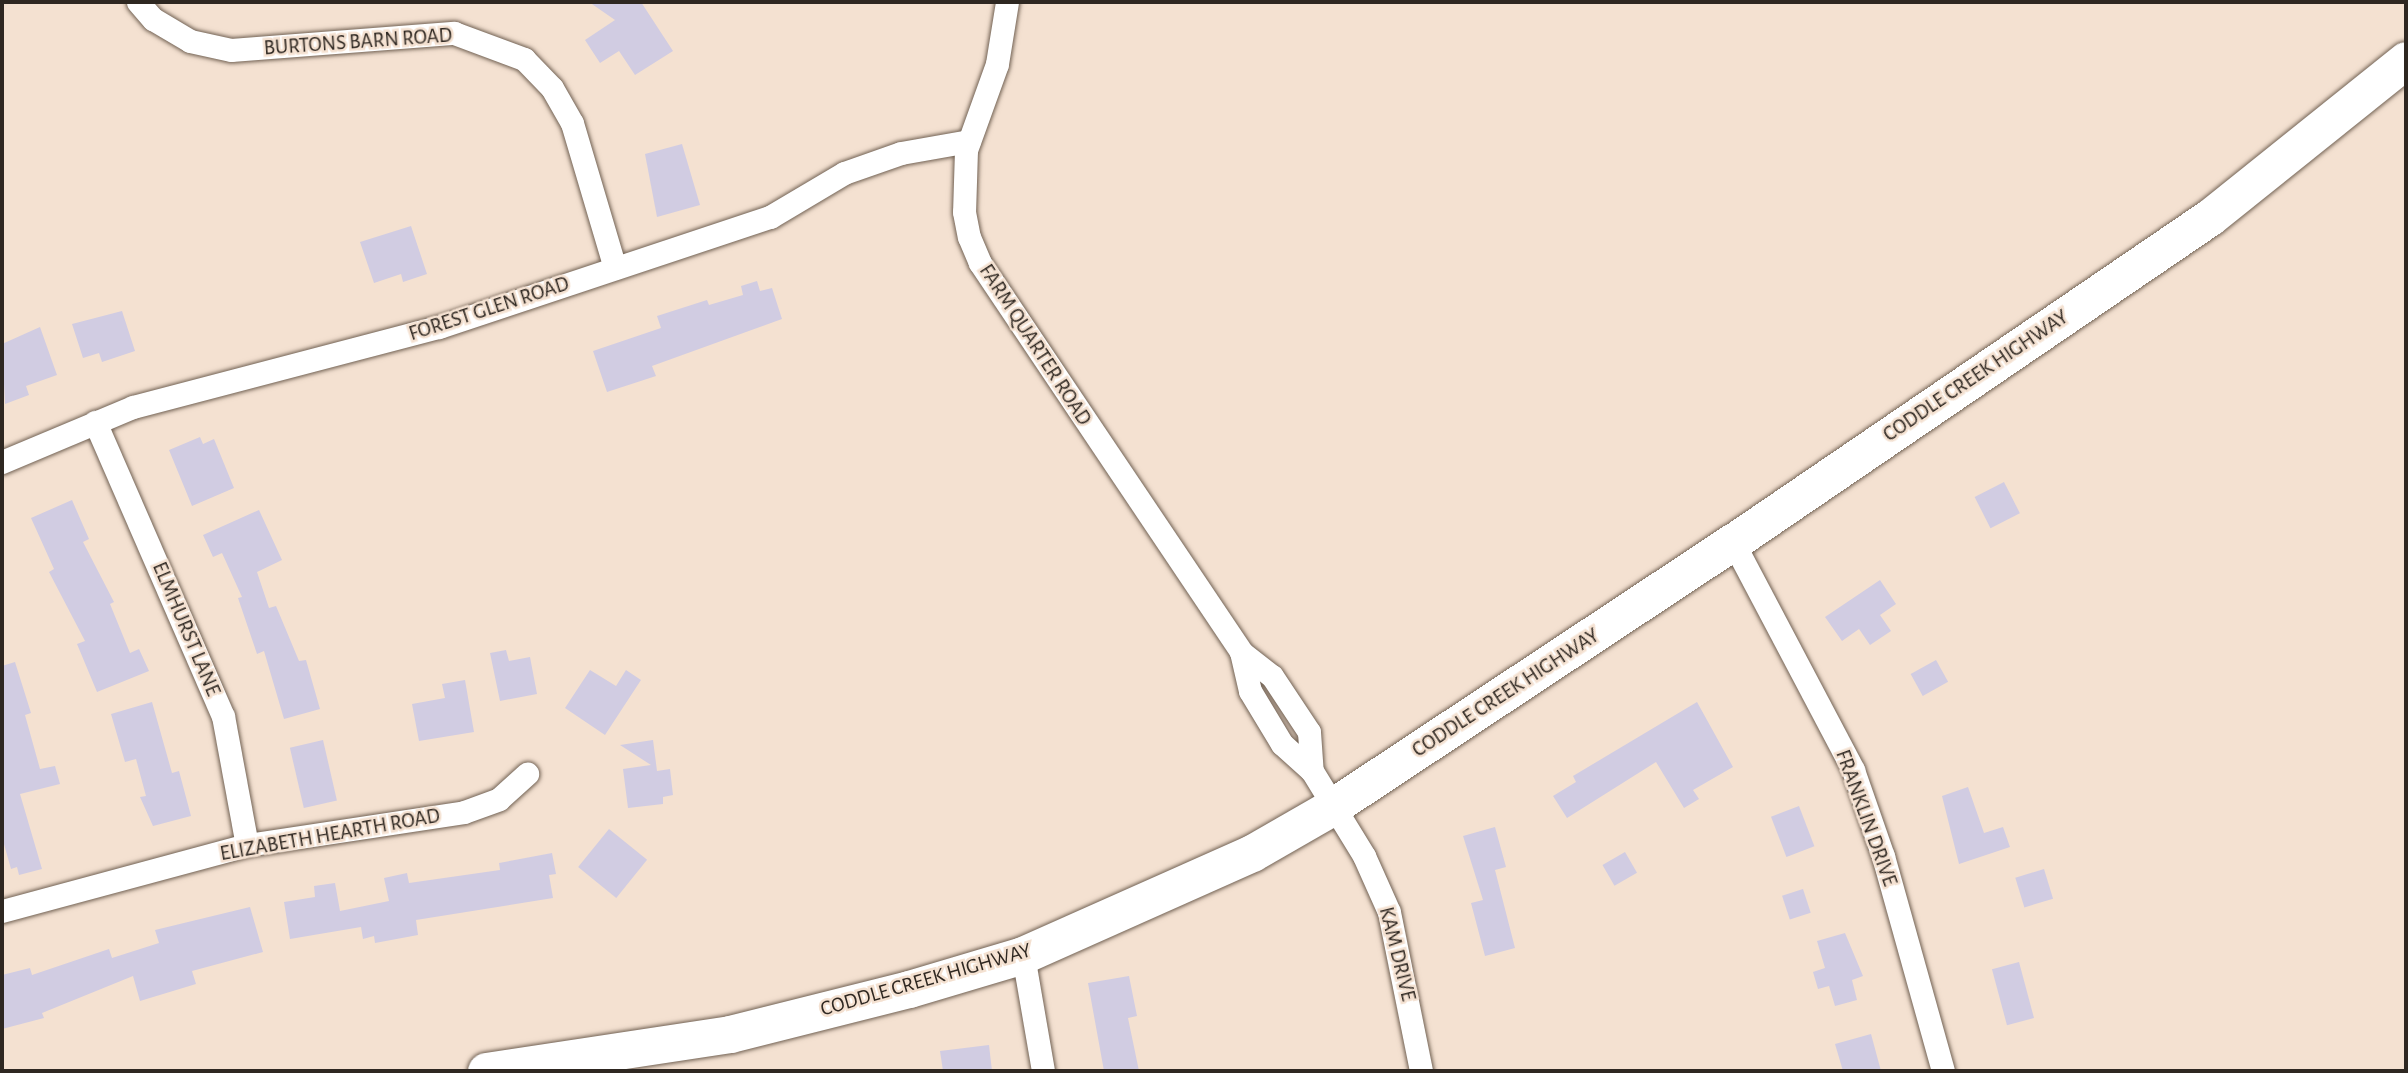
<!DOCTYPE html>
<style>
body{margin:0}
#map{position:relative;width:2408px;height:1073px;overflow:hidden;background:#f4e1d1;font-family:"Alegreya Sans",sans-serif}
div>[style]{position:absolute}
.building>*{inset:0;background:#d1cce2;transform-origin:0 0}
.roads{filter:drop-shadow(0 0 2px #716153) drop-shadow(0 0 2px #716153)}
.minor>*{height:23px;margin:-11.5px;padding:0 11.5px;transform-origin:11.5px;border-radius:11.5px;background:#fff}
.primary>*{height:37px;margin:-18.5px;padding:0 18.5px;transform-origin:18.5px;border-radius:18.5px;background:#fff}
span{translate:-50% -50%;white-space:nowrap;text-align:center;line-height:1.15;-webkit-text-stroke:5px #f4e1d1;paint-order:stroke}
.street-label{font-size:21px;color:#2e2721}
.frame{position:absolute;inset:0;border:4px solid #2e2721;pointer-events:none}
</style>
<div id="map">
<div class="building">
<i style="clip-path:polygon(589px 2px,641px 2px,673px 51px,635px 75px,619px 51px,600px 63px,585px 40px,615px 20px)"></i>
<i style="clip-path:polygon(682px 144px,700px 205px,657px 217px,645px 154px)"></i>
<i style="clip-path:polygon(411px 226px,427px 274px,403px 282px,401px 274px,374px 283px,360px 242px)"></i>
<i style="clip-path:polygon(757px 281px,760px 291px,772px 288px,782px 319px,652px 366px,656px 376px,607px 392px,593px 351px,661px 328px,657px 316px,707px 300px,709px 305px,743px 295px,741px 286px)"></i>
<i style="clip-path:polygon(122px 311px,135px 351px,102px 362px,99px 353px,83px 358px,72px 324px)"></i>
<i style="clip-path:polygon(40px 327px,57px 375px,26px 386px,29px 395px,5px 404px,2px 344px)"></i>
<i style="clip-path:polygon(200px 437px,203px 444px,214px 439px,234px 488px,192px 506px,169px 450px)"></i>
<i style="left:2004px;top:482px;width:35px;height:33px;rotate:63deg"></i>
<i style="clip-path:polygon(72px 500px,89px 539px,83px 542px,114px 602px,110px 604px,130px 653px,139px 649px,149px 671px,97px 692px,77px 644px,85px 641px,49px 572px,54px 569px,31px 518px)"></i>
<i style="clip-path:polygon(259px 510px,282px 560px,257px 572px,269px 608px,276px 606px,299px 661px,306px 660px,320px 709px,284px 719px,264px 651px,257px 654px,238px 598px,242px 597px,222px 553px,213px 557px,203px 535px)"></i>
<i style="clip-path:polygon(1880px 580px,1896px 604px,1880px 615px,1891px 631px,1870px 645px,1859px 629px,1842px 641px,1825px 617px)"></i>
<i style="clip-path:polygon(506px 650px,509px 661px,530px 657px,537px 694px,500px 701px,490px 653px)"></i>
<i style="left:1936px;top:660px;width:25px;height:29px;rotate:61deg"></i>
<i style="clip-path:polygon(15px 662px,31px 713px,25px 715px,40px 769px,55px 766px,60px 784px,20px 794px,42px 869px,19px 875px,17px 867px,11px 869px,2px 837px,2px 666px)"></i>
<i style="clip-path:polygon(590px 670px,616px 686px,626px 670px,641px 680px,605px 735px,565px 708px)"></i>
<i style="clip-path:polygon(465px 680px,474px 732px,419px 741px,412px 704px,445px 698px,442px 684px)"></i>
<i style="clip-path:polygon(152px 702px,172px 773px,179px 771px,191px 816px,153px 826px,140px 797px,146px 796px,136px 759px,125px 762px,111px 714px)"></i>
<i style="clip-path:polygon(1697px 702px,1733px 767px,1693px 790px,1699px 799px,1684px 808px,1656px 762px,1567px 818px,1553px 796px,1576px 782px,1573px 776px)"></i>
<i style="left:323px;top:740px;width:62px;height:34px;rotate:77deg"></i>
<i style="clip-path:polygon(653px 740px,657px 771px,670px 769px,673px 795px,663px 797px,663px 804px,628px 808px,623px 769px,651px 765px,620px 745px)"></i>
<i style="clip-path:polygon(1968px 787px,1984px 833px,2003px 827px,2010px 847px,1959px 864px,1942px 796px)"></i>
<i style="left:1799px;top:806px;width:43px;height:30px;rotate:69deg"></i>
<i style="clip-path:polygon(1495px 827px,1506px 867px,1495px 870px,1515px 948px,1485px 956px,1471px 903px,1483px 900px,1463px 836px)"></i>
<i style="left:609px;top:829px;width:49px;height:49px;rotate:39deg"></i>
<i style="left:1625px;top:852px;width:24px;height:26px;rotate:60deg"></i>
<i style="clip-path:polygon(552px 853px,556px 874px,549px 875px,553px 898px,416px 920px,418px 935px,375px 943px,374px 936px,363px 939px,361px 927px,290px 939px,284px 902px,315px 897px,314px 886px,335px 883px,340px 911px,389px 901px,384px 878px,407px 873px,409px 883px,500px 870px,499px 863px)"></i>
<i style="left:2044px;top:869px;width:31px;height:30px;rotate:73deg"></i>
<i style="left:1803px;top:889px;width:25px;height:22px;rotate:72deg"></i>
<i style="clip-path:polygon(250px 907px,263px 952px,192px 971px,196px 984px,140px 1001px,133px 976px,42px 1013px,44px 1018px,2px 1029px,2px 975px,30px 968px,32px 975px,109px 949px,112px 958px,159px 943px,155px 930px)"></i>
<i style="clip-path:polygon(1845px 933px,1863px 976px,1852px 980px,1857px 1000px,1835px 1006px,1829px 986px,1818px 989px,1813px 972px,1825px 968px,1817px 941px)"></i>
<i style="left:2019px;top:962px;width:58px;height:28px;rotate:75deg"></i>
<i style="clip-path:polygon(1129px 976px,1137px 1016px,1128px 1018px,1139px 1071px,1104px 1071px,1088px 983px)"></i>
<i style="clip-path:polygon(1871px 1034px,1881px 1071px,1843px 1071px,1835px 1044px)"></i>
<i style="clip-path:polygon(989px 1045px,992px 1071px,943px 1071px,940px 1051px)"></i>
</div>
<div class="roads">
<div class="minor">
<i style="left:138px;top:2px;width:23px;rotate:49deg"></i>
<i style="left:153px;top:19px;width:43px;rotate:30.7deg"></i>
<i style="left:190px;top:41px;width:42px;rotate:12.4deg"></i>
<i style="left:231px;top:50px;width:224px;rotate:-4.4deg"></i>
<i style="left:454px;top:33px;width:75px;rotate:20.4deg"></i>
<i style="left:524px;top:59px;width:40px;rotate:46deg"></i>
<i style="left:552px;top:88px;width:40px;rotate:60.3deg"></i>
<i style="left:572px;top:123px;width:151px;rotate:73.5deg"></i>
<i style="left:1007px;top:2px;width:63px;rotate:99.2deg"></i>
<i style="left:997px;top:64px;width:91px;rotate:109.8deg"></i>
<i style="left:966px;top:150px;width:62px;rotate:91.8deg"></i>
<i style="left:964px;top:212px;width:25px;rotate:79deg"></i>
<i style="left:969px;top:237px;width:28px;rotate:67deg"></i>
<i style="left:980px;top:263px;width:468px;rotate:56.1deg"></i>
<i style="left:1241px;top:652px;width:39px;rotate:38deg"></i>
<i style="left:1272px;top:676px;width:67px;rotate:56.5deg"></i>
<i style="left:1309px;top:732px;width:39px;rotate:86deg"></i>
<i style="left:95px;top:422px;width:321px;rotate:66.5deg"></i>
<i style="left:223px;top:716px;width:131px;rotate:79.5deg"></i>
<i style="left:2px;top:462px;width:142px;rotate:-22.8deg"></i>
<i style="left:133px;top:407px;width:316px;rotate:-14.7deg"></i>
<i style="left:439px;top:327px;width:349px;rotate:-18.4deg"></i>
<i style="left:770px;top:217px;width:86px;rotate:-30.7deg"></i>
<i style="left:844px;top:173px;width:60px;rotate:-19.3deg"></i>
<i style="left:901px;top:153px;width:69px;rotate:-10deg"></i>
<i style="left:1733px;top:542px;width:258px;rotate:62.2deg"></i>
<i style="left:1853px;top:770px;width:91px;rotate:70.8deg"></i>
<i style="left:1883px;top:856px;width:223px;rotate:74.4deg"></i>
<i style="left:1241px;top:652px;width:40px;rotate:77deg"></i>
<i style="left:1250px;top:691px;width:62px;rotate:58.9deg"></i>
<i style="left:1282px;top:744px;width:40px;rotate:42deg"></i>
<i style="left:1312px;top:771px;width:100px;rotate:58.5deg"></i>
<i style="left:1364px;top:856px;width:61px;rotate:65.9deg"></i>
<i style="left:1389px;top:912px;width:162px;rotate:78.6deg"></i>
<i style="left:2px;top:911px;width:254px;rotate:-15.1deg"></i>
<i style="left:247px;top:845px;width:219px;rotate:-8.6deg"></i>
<i style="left:464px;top:812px;width:37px;rotate:-20deg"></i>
<i style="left:499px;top:799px;width:38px;rotate:-42deg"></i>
<i style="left:1023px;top:955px;width:118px;rotate:80.2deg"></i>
</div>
<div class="primary">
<i style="left:486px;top:1071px;width:247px;rotate:-8.6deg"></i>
<i style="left:730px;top:1034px;width:185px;rotate:-14.1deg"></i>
<i style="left:909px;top:989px;width:119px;rotate:-16.6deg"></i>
<i style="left:1023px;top:955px;width:251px;rotate:-24deg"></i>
<i style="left:1252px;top:853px;width:92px;rotate:-29.9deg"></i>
<i style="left:1332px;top:807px;width:481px;rotate:-33.5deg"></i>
<i style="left:1733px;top:542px;width:577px;rotate:-34.27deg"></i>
<i style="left:2210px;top:217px;width:251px;rotate:-38.7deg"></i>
</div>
</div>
<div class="street-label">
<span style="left:358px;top:42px;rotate:-4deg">BURTONS BARN ROAD</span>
<span style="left:489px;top:309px;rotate:-18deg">FOREST GLEN ROAD</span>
<span style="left:1035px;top:345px;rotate:57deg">FARM QUARTER ROAD</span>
<span style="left:1976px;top:376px;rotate:-34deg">CODDLE CREEK HIGHWAY</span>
<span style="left:186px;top:629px;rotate:67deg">ELMHURST LANE</span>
<span style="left:1506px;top:693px;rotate:-33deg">CODDLE CREEK HIGHWAY</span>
<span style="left:1866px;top:818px;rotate:70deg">FRANKLIN DRIVE</span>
<span style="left:330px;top:835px;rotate:-10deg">ELIZABETH HEARTH ROAD</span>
<span style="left:1397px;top:954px;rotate:76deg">KAM DRIVE</span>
<span style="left:926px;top:980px;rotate:-16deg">CODDLE CREEK HIGHWAY</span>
</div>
<div class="frame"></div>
</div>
